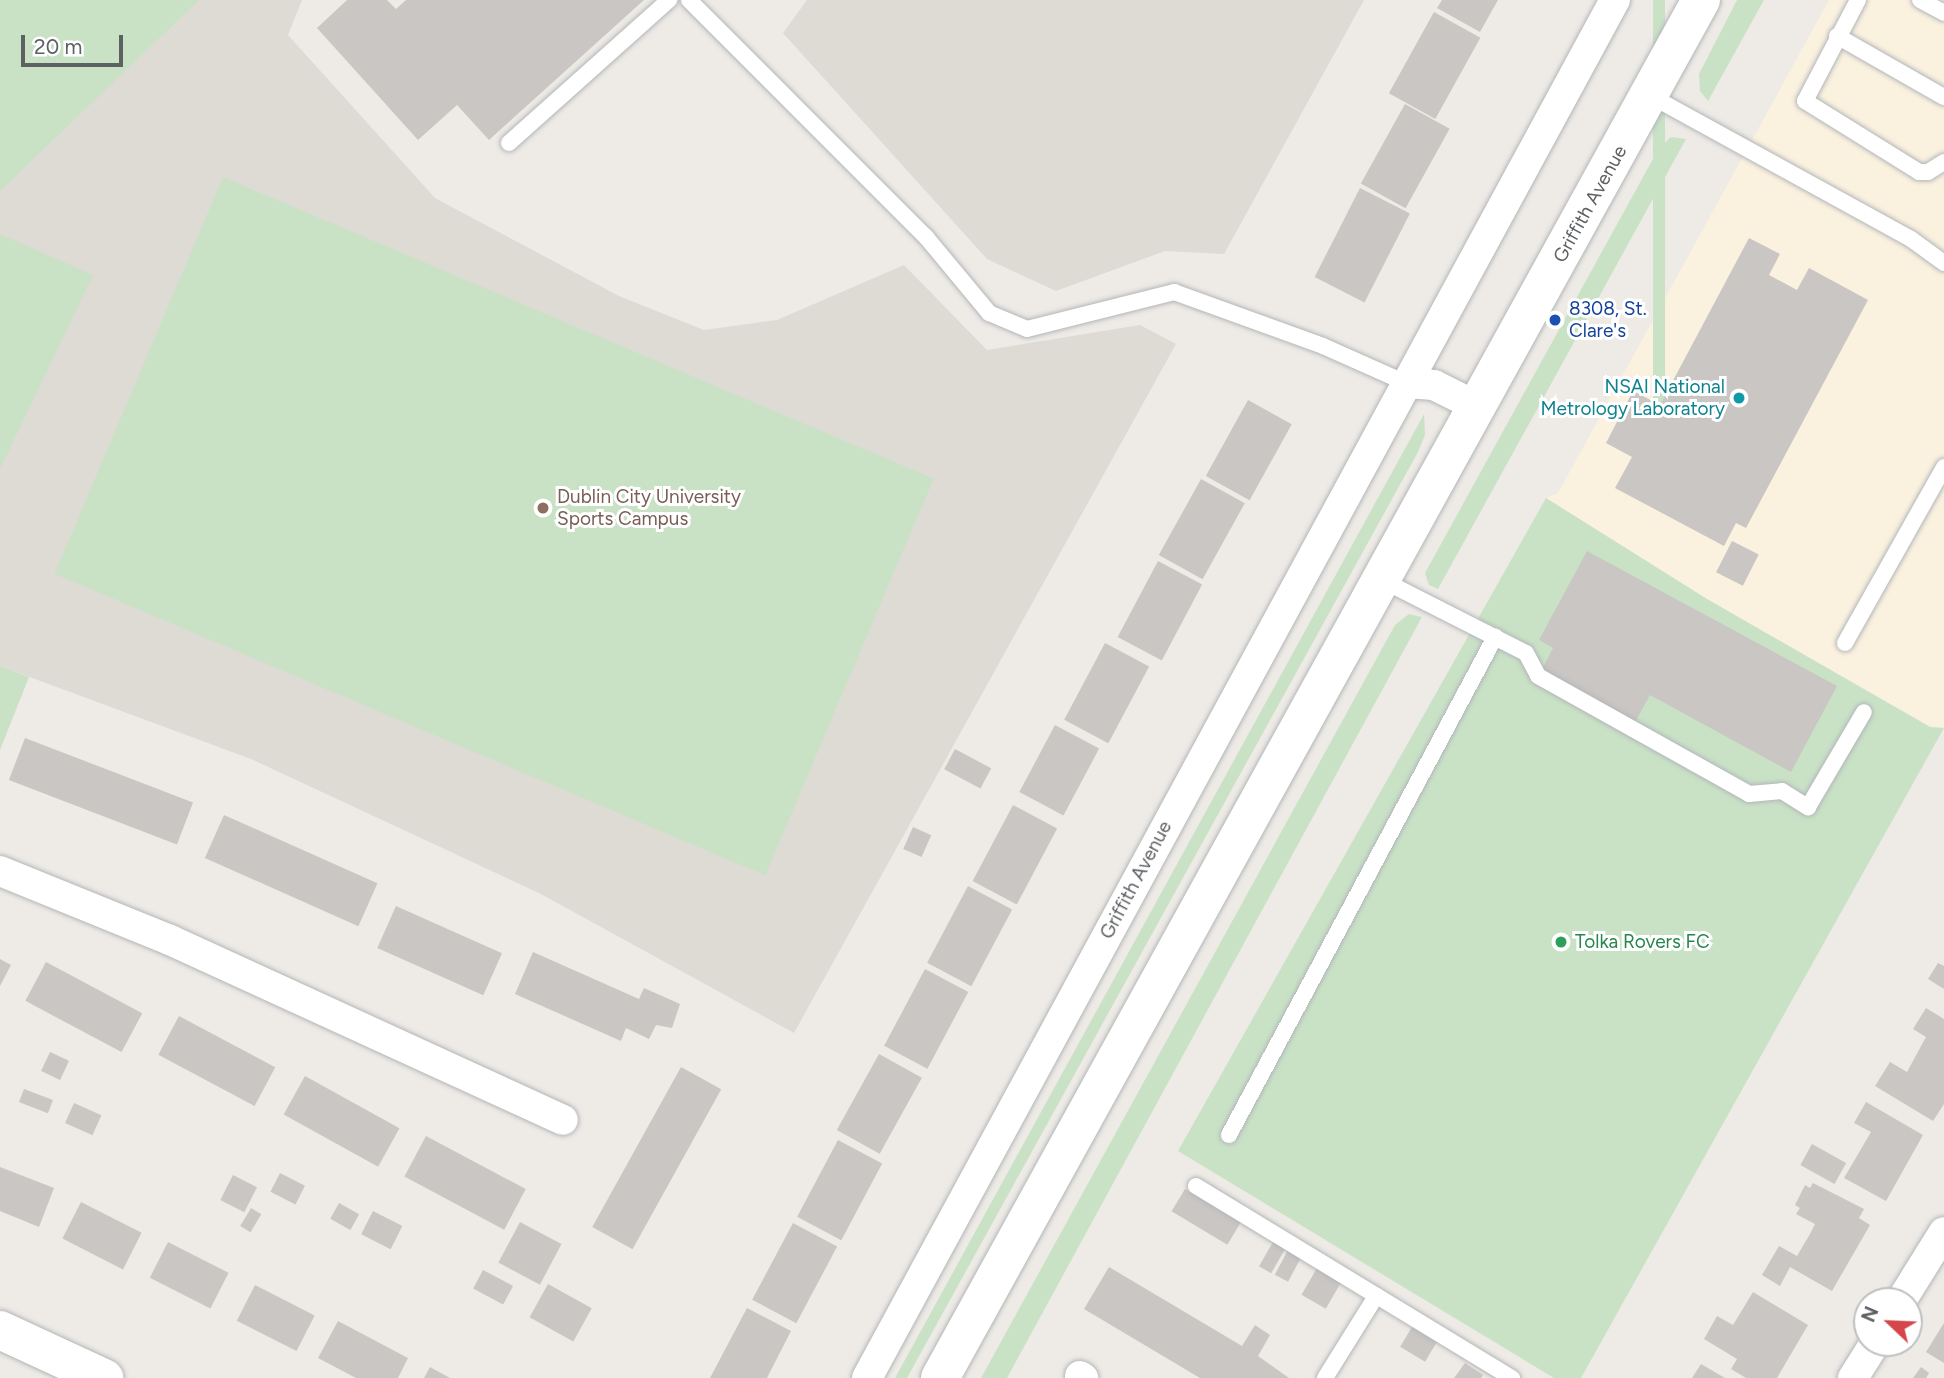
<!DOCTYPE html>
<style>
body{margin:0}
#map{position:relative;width:1944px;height:1378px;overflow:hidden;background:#eeebe6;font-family:Figtree,sans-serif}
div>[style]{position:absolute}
.commercial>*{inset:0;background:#faf1df}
.education>*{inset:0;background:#dedad4}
.green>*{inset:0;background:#c9e2c6;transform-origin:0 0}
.building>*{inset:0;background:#c9c6c3;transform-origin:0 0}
.roads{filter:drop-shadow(0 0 2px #b3b6b9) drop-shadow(0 0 2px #b3b6b9)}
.lane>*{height:16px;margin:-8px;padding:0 8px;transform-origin:8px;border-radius:8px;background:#fff}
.street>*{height:30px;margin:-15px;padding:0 15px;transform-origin:15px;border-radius:15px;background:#fff}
.secondary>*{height:38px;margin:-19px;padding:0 19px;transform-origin:19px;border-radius:19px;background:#fff}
.dots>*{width:19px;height:19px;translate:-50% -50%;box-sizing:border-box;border:4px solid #fff;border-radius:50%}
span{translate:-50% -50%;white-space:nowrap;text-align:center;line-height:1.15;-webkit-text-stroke:6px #fff;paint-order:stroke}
.street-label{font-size:19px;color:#5e6164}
.transit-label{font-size:19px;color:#164399}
.left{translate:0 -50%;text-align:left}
.culture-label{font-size:19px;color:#0d838f}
.right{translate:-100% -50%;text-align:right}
.education-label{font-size:19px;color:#785e54}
.leisure-label{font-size:19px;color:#27864d}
.north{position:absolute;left:1853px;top:1287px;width:70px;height:70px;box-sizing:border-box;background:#fff;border:2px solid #bfc0c1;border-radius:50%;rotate:293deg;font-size:19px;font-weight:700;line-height:28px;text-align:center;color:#5e6164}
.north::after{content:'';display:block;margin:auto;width:24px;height:32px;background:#d4464b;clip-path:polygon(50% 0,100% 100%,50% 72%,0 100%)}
.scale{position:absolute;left:21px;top:35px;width:102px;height:32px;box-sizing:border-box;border:4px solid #5e6164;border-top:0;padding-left:9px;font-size:21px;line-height:24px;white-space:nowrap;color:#5e6164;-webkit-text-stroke:5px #fff;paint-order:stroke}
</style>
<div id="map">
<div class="commercial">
<i style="clip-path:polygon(1829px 0,1944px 0,1944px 728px,1931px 727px,1707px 599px,1546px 498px,1558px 493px)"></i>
</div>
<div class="education">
<i style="clip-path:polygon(0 0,302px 0,288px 35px,435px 198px,619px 296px,704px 330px,777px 320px,904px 265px,987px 350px,1140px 325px,1176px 344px,794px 1033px,541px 894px,251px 759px,0 666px)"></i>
<i style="clip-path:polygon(807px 0,1364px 0,1224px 254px,1165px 251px,1056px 291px,987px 259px,783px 33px)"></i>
</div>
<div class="green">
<i style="clip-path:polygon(0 0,199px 0,0 191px)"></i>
<i style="left:1653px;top:0;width:12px;height:411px"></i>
<i style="clip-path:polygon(1737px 0,1764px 0,1708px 101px,1700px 91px,1699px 74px)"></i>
<i style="clip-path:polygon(1671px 137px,1686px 139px,1438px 589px,1429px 585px,1425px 573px,1659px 148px)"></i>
<i style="left:223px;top:177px;width:772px;height:431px;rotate:23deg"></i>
<i style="clip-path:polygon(0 234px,93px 275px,0 469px)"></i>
<i style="clip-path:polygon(1424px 414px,1425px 435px,1418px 452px,907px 1378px,895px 1378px)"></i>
<i style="clip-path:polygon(1546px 498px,1707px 599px,1930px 727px,1944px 728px,1581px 1378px,1554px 1378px,1178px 1151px)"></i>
<i style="clip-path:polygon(1409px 614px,1422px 617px,1007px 1378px,981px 1378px,1395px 625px)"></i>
<i style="clip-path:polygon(0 666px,29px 677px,0 750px)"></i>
</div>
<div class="building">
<i style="clip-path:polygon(347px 0,387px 0,396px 9px,406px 0,644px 0,489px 140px,457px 105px,418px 140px,317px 28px)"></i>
<i style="clip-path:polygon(1442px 0,1498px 0,1480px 32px,1437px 8px)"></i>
<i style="left:1434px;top:12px;width:53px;height:93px;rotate:29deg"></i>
<i style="left:1405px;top:104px;width:51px;height:91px;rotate:29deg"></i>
<i style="left:1360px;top:188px;width:56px;height:100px;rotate:27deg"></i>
<i style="clip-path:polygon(1749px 238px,1780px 254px,1769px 275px,1797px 290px,1809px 268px,1868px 300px,1746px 528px,1736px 523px,1724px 546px,1615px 488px,1632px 457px,1606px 443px,1633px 391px,1660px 405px)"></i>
<i style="left:1248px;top:400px;width:50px;height:87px;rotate:29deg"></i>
<i style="left:1201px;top:479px;width:50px;height:87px;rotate:29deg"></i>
<i style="left:1732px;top:541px;width:30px;height:35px;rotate:27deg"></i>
<i style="clip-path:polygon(1587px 551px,1837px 686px,1791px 772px,1650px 695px,1633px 726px,1539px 675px,1553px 648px,1539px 640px)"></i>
<i style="left:1158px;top:561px;width:50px;height:86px;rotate:28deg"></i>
<i style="left:1105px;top:643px;width:50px;height:87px;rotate:28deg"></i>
<i style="left:1055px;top:725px;width:50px;height:76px;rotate:28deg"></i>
<i style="left:25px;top:738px;width:180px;height:45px;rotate:21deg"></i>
<i style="left:955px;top:749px;width:41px;height:23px;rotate:28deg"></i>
<i style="left:1013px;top:805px;width:50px;height:86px;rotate:28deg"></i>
<i style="left:224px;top:815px;width:168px;height:47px;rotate:24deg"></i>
<i style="left:913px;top:827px;width:20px;height:24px;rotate:24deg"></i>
<i style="left:968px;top:886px;width:50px;height:87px;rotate:28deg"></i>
<i style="left:396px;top:906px;width:116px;height:46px;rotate:24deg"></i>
<i style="clip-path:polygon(533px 952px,639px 999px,644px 988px,680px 1004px,672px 1028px,656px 1025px,649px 1039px,626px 1028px,621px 1041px,515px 994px)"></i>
<i style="clip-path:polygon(0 959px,11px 965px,0 986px)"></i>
<i style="left:46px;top:962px;width:109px;height:44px;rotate:28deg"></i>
<i style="clip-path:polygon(1938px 963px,1944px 966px,1944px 989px,1928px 979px)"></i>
<i style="left:925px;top:969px;width:49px;height:87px;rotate:28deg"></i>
<i style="clip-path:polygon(1926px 1008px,1944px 1019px,1944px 1104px,1933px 1121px,1875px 1086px,1890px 1062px,1907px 1072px,1926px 1037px,1913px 1029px)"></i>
<i style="left:179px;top:1016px;width:109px;height:44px;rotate:28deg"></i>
<i style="left:50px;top:1052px;width:21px;height:21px;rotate:25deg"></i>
<i style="left:879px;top:1054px;width:49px;height:87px;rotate:29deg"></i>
<i style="left:681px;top:1067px;width:46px;height:183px;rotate:29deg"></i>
<i style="left:305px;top:1076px;width:108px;height:44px;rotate:29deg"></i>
<i style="left:24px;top:1089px;width:31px;height:14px;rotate:21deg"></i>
<i style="clip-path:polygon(1866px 1102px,1923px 1135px,1886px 1201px,1844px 1178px,1871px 1132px,1854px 1123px)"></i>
<i style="left:74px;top:1103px;width:30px;height:22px;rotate:24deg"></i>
<i style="left:426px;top:1136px;width:113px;height:46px;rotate:28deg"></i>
<i style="left:838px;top:1140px;width:50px;height:87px;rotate:28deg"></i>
<i style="left:1812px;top:1144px;width:39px;height:24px;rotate:29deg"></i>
<i style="clip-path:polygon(0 1167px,54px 1188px,39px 1227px,0 1211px)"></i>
<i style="left:280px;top:1173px;width:28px;height:21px;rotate:27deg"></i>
<i style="left:233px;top:1175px;width:27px;height:28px;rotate:27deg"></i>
<i style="clip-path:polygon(1813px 1183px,1864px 1209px,1859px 1218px,1870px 1225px,1832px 1291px,1790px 1267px,1780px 1286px,1762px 1275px,1779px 1246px,1797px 1256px,1810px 1234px,1815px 1224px,1796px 1214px,1800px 1208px,1795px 1205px,1805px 1185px,1810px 1188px)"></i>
<i style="left:1185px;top:1189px;width:65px;height:26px;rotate:31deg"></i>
<i style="left:81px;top:1202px;width:68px;height:41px;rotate:27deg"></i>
<i style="left:339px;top:1203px;width:23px;height:18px;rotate:29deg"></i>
<i style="left:251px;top:1208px;width:12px;height:21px;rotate:31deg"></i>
<i style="left:373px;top:1211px;width:33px;height:26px;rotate:27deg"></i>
<i style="left:520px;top:1222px;width:47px;height:46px;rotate:28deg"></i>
<i style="left:793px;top:1223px;width:50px;height:87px;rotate:28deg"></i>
<i style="left:168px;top:1242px;width:68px;height:40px;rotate:27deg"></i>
<i style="left:1273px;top:1242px;width:14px;height:28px;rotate:30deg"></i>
<i style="left:1288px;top:1250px;width:15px;height:28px;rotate:28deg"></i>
<i style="clip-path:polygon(1109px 1267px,1242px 1346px,1255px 1325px,1270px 1335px,1258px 1356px,1289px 1378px,1200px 1378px,1084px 1309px)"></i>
<i style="left:1317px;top:1268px;width:28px;height:31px;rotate:30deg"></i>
<i style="left:483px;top:1270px;width:34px;height:21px;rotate:28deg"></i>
<i style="left:548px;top:1284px;width:50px;height:38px;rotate:29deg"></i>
<i style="left:255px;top:1285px;width:67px;height:40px;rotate:27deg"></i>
<i style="clip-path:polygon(1753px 1292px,1808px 1325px,1777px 1378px,1746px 1378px,1731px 1369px,1737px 1359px,1704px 1339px,1717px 1316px,1733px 1325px)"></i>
<i style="clip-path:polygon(747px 1308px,791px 1331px,771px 1370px,767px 1378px,710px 1378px)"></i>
<i style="clip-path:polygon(338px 1321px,408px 1358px,398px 1378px,356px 1378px,318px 1358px)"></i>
<i style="clip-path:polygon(1944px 1323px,1944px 1363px,1926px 1352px)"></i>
<i style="left:1412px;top:1327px;width:29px;height:23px;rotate:31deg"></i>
<i style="clip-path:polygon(1465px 1363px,1483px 1375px,1481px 1378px,1454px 1378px)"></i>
<i style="clip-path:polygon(1701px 1364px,1725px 1378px,1692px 1378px)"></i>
<i style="clip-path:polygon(430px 1367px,450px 1378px,424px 1378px)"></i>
<i style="clip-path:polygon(1921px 1367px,1929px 1373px,1926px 1378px,1913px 1378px)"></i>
</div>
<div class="roads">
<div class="lane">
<i style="left:689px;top:0;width:335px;rotate:45deg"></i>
<i style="left:926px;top:237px;width:99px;rotate:50.3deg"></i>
<i style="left:989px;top:313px;width:41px;rotate:22.8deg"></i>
<i style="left:1027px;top:329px;width:152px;rotate:-14.1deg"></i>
<i style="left:1174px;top:292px;width:158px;rotate:19.9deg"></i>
<i style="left:1323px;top:346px;width:91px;rotate:24deg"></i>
<i style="left:1858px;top:0;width:114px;rotate:117.7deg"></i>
<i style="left:1805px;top:101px;width:134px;rotate:31.9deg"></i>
<i style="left:1919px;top:172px;width:9px"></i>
<i style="left:1928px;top:172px;width:19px;rotate:-32deg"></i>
<i style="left:1920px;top:0;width:27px;rotate:28deg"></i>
<i style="left:1837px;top:36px;width:123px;rotate:29.7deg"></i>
<i style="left:1649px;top:95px;width:299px;rotate:28.8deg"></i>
<i style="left:1911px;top:239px;width:41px;rotate:36deg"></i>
<i style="left:509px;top:143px;width:215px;rotate:-41.8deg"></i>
<i style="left:1382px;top:580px;width:161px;rotate:26.9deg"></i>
<i style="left:1526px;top:653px;width:26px;rotate:62deg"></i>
<i style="left:1538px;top:676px;width:242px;rotate:29.2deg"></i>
<i style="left:1749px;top:794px;width:33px;rotate:-5deg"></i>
<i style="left:1782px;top:791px;width:31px;rotate:32deg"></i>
<i style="left:1808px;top:807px;width:110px;rotate:-59.5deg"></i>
<i style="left:1845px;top:643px;width:202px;rotate:-60.6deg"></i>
<i style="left:1229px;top:1135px;width:565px;rotate:-61.89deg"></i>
<i style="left:1196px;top:1186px;width:370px;rotate:31.3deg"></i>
<i style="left:1325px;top:1378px;width:97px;rotate:-58.1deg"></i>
</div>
<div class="street">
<i style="left:1406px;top:383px;width:28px;rotate:4deg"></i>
<i style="left:1434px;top:385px;width:49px;rotate:26.6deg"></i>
<i style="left:0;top:871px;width:183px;rotate:22.1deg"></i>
<i style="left:170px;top:940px;width:432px;rotate:24.6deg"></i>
<i style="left:1901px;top:1301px;width:81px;rotate:-58.1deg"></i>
<i style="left:1080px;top:1376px;width:4px;rotate:34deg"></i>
<i style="left:867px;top:1378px;width:1568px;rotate:-61.51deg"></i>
<i style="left:1853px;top:1378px;width:41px;rotate:-57.8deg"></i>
</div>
<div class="secondary">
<i style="left:0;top:1330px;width:115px;rotate:24.8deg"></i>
<i style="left:940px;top:1378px;width:1574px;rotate:-61.09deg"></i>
</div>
</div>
<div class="dots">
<i style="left:1555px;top:320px;background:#1a4fb4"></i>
<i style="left:1739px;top:398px;background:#0f9aa8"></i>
<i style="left:543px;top:508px;background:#8d6e63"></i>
<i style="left:1561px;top:942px;background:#2e9e5b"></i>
</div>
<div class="street-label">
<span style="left:1590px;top:204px;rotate:-61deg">Griffith Avenue</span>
<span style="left:1136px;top:880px;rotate:-62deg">Griffith Avenue</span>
</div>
<div class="transit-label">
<span class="left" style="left:1569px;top:320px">8308, St.<br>Clare's</span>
</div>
<div class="culture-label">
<span class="right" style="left:1725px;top:398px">NSAI National<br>Metrology Laboratory</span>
</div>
<div class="education-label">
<span class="left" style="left:557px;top:508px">Dublin City University<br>Sports Campus</span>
</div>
<div class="leisure-label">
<span class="left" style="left:1575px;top:942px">Tolka Rovers FC</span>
</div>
<div class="north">N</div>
<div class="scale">20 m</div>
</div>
